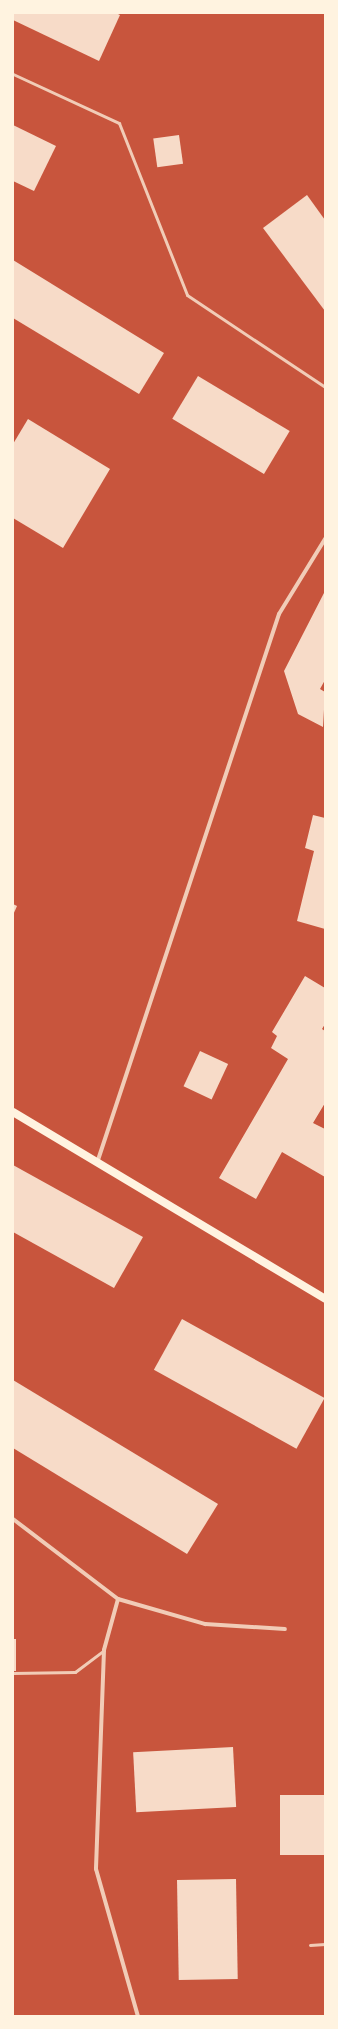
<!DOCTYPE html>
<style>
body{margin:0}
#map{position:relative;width:338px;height:2029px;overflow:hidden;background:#c8553d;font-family:Poppins,sans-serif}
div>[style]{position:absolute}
.building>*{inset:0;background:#f7dbc8;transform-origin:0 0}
.service>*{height:3px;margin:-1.5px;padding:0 1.5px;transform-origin:1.5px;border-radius:1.5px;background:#f1ccb7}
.minor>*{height:4px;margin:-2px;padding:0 2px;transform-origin:2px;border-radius:2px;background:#f1ccb7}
.secondary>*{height:8px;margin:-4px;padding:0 4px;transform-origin:4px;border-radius:4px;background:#fff3e0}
span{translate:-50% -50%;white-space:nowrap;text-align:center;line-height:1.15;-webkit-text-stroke:3.5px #fff3e0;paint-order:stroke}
.frame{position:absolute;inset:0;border:14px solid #fff3e0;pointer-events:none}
</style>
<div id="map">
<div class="building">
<i style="clip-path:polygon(13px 13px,116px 13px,120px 15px,99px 61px,13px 20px)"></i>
<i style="clip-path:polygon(13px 125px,56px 146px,34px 191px,13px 181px)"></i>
<i style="left:179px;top:135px;width:29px;height:26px;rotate:82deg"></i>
<i style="clip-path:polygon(307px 195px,325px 220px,325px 311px,263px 228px)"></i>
<i style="clip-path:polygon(13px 260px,164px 353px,139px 394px,13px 318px)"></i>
<i style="left:198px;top:376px;width:107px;height:50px;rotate:31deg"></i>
<i style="clip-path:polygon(28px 419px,110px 469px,63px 548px,13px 518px,13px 444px)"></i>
<i style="clip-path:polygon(325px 591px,325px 680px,320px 689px,325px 692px,323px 727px,298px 714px,284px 671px)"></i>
<i style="clip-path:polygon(313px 815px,325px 818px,325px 929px,297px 921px,314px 851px,305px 848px)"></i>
<i style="clip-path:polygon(13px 904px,17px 906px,13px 915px)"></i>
<i style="clip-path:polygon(305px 976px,325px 988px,325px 1024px,322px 1029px,325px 1031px,325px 1103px,313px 1123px,325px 1129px,325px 1177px,282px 1152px,256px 1199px,219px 1178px,288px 1059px,271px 1048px,277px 1036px,272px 1032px)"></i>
<i style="left:200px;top:1051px;width:31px;height:39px;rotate:25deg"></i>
<i style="clip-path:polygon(13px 1165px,143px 1237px,114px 1288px,13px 1232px)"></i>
<i style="left:182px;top:1319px;width:163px;height:58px;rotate:29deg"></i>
<i style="clip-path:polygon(13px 1380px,218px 1504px,187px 1554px,13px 1448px)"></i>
<i style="left:13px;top:1639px;width:3px;height:32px"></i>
<i style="left:233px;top:1747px;width:60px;height:100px;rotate:87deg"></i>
<i style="left:325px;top:1795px;width:60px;height:45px;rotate:90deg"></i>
<i style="left:236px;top:1879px;width:100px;height:59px;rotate:89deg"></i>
</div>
<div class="service">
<i style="left:13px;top:74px;width:117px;rotate:24.8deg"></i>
<i style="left:119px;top:123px;width:185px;rotate:68.4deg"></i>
<i style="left:187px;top:295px;width:166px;rotate:33.7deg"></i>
<i style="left:13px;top:1673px;width:62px;rotate:-0.9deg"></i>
<i style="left:75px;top:1672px;width:36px;rotate:-37deg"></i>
<i style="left:310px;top:1945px;width:15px;rotate:-4deg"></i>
</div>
<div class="minor">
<i style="left:97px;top:1163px;width:578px;rotate:-71.66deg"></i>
<i style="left:279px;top:614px;width:88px;rotate:-58.5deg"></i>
<i style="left:13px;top:1519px;width:132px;rotate:37.3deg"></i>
<i style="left:118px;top:1599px;width:91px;rotate:16deg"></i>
<i style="left:205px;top:1624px;width:80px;rotate:3.6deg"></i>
<i style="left:118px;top:1599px;width:53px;rotate:105.4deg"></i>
<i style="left:104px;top:1650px;width:219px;rotate:92.1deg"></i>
<i style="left:96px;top:1869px;width:153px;rotate:74.1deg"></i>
</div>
<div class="secondary">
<i style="left:13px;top:1112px;width:364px;rotate:30.9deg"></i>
</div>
<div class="frame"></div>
</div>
